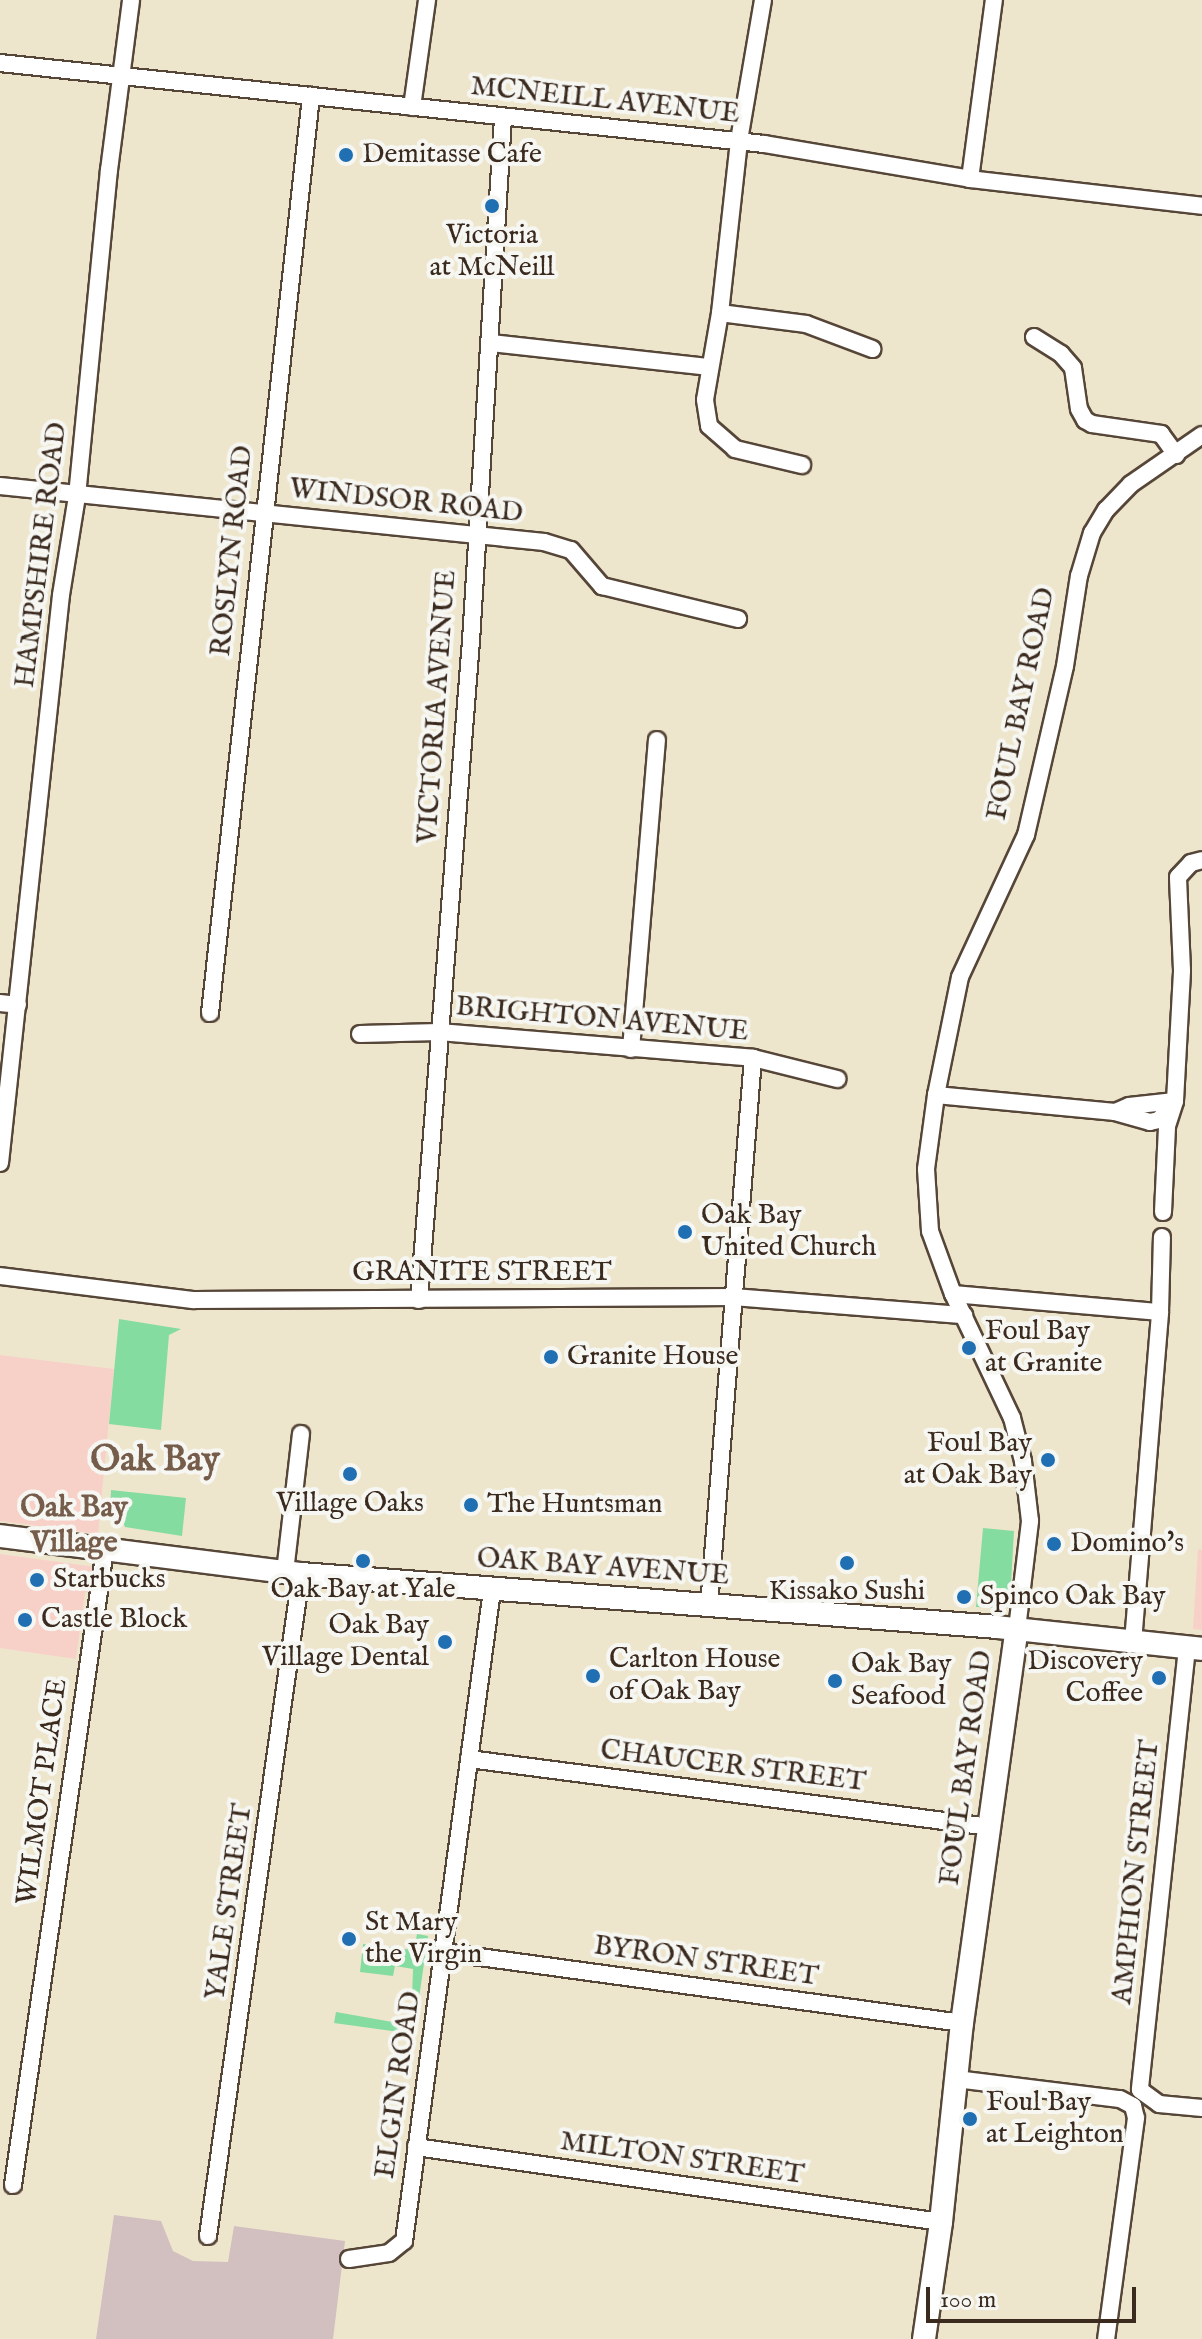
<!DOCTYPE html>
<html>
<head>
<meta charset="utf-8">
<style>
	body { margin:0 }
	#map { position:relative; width:1202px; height:2339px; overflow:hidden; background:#eee6cc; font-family:"IM FELL English",serif }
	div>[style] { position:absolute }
	.built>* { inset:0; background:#f7d1c8 }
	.industrial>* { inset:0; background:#d2bfc0 }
	.green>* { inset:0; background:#85dca0 }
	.roads { filter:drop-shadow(2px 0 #564638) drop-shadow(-2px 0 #564638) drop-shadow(0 2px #564638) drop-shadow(0 -2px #564638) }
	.minor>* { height:16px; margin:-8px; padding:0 8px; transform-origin:8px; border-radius:8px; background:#fff }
	.major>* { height:22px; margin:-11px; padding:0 11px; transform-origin:11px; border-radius:11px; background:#fff }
	.dots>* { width:22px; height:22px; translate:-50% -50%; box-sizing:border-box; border:4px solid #f6f6f2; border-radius:50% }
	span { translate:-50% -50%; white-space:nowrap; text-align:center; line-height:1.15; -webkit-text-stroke:8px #f6f6f2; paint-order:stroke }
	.street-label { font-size:28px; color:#3b2a1e }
	.poi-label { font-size:28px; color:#3b2a1e }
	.left { translate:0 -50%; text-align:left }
	.right { translate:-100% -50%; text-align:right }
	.neighbourhood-label { font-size:30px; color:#765c4a; font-weight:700 }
	.district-label { font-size:36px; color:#765c4a; font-weight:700 }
	.scale { position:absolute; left:926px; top:2287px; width:210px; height:36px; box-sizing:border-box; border:4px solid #3b2a1e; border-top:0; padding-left:10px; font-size:24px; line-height:28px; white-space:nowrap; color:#3b2a1e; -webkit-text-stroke:6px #f6f6f2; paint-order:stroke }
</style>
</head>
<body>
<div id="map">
	<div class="built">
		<div style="clip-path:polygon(0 1355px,114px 1369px,98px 1534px,0 1521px)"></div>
		<div style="clip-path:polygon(1198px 1549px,1202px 1550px,1202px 1630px,1193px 1629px)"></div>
		<div style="clip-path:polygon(0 1554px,96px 1567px,95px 1588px,85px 1593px,76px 1659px,0 1648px)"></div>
	</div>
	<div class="industrial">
		<div style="clip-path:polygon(114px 2215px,161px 2221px,173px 2251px,193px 2261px,228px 2262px,234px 2226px,345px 2241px,333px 2339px,96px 2339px)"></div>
	</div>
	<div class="green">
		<div style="clip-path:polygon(119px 1319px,181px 1329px,169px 1335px,161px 1430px,109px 1424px)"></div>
		<div style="clip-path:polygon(111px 1490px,186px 1498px,182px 1536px,125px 1527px,121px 1518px,110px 1514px)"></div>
		<div style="clip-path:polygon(983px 1528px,1014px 1531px,1011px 1584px,1008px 1602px,1002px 1608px,976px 1607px)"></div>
		<div style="clip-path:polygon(417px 1934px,428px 1936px,419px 1998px,412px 1997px,413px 1969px,395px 1966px,393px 1976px,360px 1972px,363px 1944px,414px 1950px)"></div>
		<div style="clip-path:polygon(336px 2012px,415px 2026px,414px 2034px,334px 2023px)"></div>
	</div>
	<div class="roads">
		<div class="minor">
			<div style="left:763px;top:0;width:143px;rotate:99.7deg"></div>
			<div style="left:739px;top:141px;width:173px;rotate:96.3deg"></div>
			<div style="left:720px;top:313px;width:88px;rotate:99.8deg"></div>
			<div style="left:705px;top:400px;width:26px;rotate:81deg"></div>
			<div style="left:709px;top:426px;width:35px;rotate:41deg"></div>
			<div style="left:735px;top:449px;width:69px;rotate:13.4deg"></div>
			<div style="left:0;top:63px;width:768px;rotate:6.05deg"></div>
			<div style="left:764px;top:144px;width:209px;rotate:9.6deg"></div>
			<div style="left:970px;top:179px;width:234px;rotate:6.6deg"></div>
			<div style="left:412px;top:107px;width:108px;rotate:-82deg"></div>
			<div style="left:970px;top:179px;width:181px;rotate:-82.4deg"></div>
			<div style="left:720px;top:313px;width:87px;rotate:7.3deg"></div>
			<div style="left:806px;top:324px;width:71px;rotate:20.7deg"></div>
			<div style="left:1034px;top:337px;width:32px;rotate:32deg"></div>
			<div style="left:1061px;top:354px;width:18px;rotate:49deg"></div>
			<div style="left:1073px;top:368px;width:41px;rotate:81.7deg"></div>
			<div style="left:1079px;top:409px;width:13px;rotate:61deg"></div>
			<div style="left:1085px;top:420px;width:8px;rotate:30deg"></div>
			<div style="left:1092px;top:424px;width:70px;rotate:8.2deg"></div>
			<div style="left:1161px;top:434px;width:26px;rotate:54deg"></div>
			<div style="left:491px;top:343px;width:218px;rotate:6.3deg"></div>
			<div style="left:0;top:486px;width:547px;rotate:5.88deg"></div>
			<div style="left:544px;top:542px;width:28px;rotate:17deg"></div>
			<div style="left:571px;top:550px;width:48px;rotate:49.3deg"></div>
			<div style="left:602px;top:586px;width:140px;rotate:13.6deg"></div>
			<div style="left:0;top:1003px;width:18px;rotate:6deg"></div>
			<div style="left:210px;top:1013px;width:923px;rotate:-83.71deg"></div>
			<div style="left:360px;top:1034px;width:79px;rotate:-1.5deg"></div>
			<div style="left:439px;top:1032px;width:315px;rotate:4.7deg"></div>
			<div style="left:753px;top:1058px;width:87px;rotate:14deg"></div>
			<div style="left:631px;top:1049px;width:310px;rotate:-85.2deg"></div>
			<div style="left:936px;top:1095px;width:180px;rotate:5.4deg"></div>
			<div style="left:1115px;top:1112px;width:36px;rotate:16deg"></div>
			<div style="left:1150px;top:1122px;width:9px;rotate:-13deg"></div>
			<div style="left:1159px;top:1120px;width:20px;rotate:-49deg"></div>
			<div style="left:1115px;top:1112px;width:15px;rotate:-23deg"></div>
			<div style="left:1129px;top:1106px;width:46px;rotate:-6.2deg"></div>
			<div style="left:0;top:1163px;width:571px;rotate:-83.87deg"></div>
			<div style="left:61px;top:595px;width:100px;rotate:-80.8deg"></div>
			<div style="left:77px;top:496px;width:328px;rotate:-84.4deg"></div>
			<div style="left:109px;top:170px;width:171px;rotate:-82.6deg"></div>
			<div style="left:1163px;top:1212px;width:86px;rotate:-87.3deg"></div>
			<div style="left:1167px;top:1126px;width:26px;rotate:-72deg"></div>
			<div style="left:1175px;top:1101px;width:131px;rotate:-86.9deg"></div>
			<div style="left:1182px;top:970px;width:93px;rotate:-92.5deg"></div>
			<div style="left:1178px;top:877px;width:19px;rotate:-47deg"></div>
			<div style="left:1191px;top:863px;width:11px;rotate:-15deg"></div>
			<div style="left:0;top:1276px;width:194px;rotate:7.1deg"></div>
			<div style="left:193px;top:1300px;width:540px;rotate:-0.32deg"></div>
			<div style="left:733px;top:1297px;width:232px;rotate:4.5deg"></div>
			<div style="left:953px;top:1294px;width:208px;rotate:5deg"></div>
			<div style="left:419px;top:1300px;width:661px;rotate:-85.49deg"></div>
			<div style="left:471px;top:641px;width:524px;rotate:-86.5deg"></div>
			<div style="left:285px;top:1572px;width:139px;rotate:-83.4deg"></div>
			<div style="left:709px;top:1606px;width:550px;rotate:-85.41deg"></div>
			<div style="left:1017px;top:1629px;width:109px;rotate:-83.1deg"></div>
			<div style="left:1030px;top:1521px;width:60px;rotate:-96.7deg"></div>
			<div style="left:1023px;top:1461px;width:44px;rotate:-104.3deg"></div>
			<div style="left:1012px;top:1418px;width:137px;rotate:-115.4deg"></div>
			<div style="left:953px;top:1294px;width:67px;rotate:-110.1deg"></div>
			<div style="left:930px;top:1231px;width:62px;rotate:-93.7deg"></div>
			<div style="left:926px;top:1169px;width:75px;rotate:-82.3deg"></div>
			<div style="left:936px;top:1095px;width:120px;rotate:-78.5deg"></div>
			<div style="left:960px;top:977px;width:157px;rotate:-65.1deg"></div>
			<div style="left:1026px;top:835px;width:173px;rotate:-77deg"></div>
			<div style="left:1065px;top:666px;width:91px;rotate:-81.2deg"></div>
			<div style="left:1079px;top:576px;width:45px;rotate:-73.2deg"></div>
			<div style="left:1092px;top:533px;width:27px;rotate:-59deg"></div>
			<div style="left:1106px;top:510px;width:36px;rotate:-46deg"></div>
			<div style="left:1131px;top:484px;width:86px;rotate:-34.6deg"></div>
			<div style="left:1133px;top:1642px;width:331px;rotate:-85.3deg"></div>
			<div style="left:1160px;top:1312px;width:75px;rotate:-88.5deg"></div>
			<div style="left:1187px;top:1648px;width:444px;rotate:96.1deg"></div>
			<div style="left:1140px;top:2090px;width:24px;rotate:36deg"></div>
			<div style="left:1159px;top:2104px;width:43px;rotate:5.3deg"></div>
			<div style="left:469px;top:1759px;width:525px;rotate:7.44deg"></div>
			<div style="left:443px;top:1952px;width:524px;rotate:7.79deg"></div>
			<div style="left:956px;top:2079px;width:165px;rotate:7deg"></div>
			<div style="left:1120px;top:2099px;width:15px;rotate:28deg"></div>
			<div style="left:1133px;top:2106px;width:12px;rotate:76deg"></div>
			<div style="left:1136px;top:2118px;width:223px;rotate:97.7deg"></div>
			<div style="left:416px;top:2147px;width:530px;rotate:8.13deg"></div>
			<div style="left:13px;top:2185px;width:642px;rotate:-81.76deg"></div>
			<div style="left:208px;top:2236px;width:669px;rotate:-82deg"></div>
			<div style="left:349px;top:2259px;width:40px;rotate:-8.5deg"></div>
			<div style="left:389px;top:2253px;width:19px;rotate:-39deg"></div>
			<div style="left:404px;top:2241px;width:657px;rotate:-82.3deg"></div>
		</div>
		<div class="major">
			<div style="left:0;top:1536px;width:303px;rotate:7.2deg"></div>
			<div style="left:301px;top:1574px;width:698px;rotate:4.35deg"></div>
			<div style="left:997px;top:1627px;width:206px;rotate:6.1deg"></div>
			<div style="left:924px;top:2339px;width:118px;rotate:-81.7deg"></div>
			<div style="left:941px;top:2222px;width:200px;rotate:-84deg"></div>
			<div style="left:962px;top:2023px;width:398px;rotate:-82.1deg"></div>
		</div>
	</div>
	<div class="dots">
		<div style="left:346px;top:155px;background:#1f6fb2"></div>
		<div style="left:492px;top:206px;background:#1f6fb2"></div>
		<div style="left:685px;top:1232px;background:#1f6fb2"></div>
		<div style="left:969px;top:1348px;background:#1f6fb2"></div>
		<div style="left:551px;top:1357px;background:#1f6fb2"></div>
		<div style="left:1048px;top:1460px;background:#1f6fb2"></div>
		<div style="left:350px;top:1474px;background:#1f6fb2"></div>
		<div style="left:471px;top:1505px;background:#1f6fb2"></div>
		<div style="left:1054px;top:1544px;background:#1f6fb2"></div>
		<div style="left:363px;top:1561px;background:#1f6fb2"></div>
		<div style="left:847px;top:1563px;background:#1f6fb2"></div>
		<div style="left:37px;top:1580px;background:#1f6fb2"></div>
		<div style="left:964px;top:1597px;background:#1f6fb2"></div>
		<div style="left:25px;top:1620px;background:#1f6fb2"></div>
		<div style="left:445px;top:1642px;background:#1f6fb2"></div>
		<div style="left:593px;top:1676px;background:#1f6fb2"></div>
		<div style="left:1159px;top:1678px;background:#1f6fb2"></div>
		<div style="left:835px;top:1681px;background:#1f6fb2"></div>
		<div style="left:349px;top:1939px;background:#1f6fb2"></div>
		<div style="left:970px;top:2119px;background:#1f6fb2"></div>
	</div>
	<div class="street-label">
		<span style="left:605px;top:101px;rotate:6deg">MCNEILL AVENUE</span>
		<span style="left:406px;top:502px;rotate:6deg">WINDSOR ROAD</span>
		<span style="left:233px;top:551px;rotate:-84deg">ROSLYN ROAD</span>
		<span style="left:42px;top:555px;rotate:-83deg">HAMPSHIRE ROAD</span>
		<span style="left:1022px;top:704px;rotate:-78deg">FOUL BAY ROAD</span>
		<span style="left:438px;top:707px;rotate:-86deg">VICTORIA AVENUE</span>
		<span style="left:602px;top:1020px;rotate:5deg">BRIGHTON AVENUE</span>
		<span style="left:482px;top:1273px">GRANITE STREET</span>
		<span style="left:603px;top:1568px;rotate:4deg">OAK BAY AVENUE</span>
		<span style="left:733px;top:1767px;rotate:7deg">CHAUCER STREET</span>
		<span style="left:967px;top:1768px;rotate:-82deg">FOUL BAY ROAD</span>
		<span style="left:43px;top:1792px;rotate:-82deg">WILMOT PLACE</span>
		<span style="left:1137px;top:1872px;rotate:-84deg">AMPHION STREET</span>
		<span style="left:230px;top:1902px;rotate:-82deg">YALE STREET</span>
		<span style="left:706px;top:1962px;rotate:8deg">BYRON STREET</span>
		<span style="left:399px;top:2085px;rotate:-82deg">ELGIN ROAD</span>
		<span style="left:682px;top:2159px;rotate:8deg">MILTON STREET</span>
	</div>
	<div class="poi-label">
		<span class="left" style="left:362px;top:155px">Demitasse Cafe</span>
		<span style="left:492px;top:252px">Victoria<br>at McNeill</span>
		<span class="left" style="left:701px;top:1232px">Oak Bay<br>United Church</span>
		<span class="left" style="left:985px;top:1348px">Foul Bay<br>at Granite</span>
		<span class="left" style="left:567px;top:1357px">Granite House</span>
		<span class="right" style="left:1032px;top:1460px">Foul Bay<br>at Oak Bay</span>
		<span style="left:350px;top:1504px">Village Oaks</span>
		<span class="left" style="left:487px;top:1505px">The Huntsman</span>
		<span class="left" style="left:1070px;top:1544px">Domino's</span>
		<span class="left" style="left:53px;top:1580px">Starbucks</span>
		<span style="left:363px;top:1590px">Oak Bay at Yale</span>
		<span style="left:847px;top:1592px">Kissako Sushi</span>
		<span class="left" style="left:980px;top:1597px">Spinco Oak Bay</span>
		<span class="left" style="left:41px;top:1620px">Castle Block</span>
		<span class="right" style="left:429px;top:1642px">Oak Bay<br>Village Dental</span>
		<span class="left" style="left:609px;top:1676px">Carlton House<br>of Oak Bay</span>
		<span class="right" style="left:1143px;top:1678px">Discovery<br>Coffee</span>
		<span class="left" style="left:851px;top:1681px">Oak Bay<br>Seafood</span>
		<span class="left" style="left:365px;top:1939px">St Mary<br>the Virgin</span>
		<span class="left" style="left:986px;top:2119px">Foul Bay<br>at Leighton</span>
	</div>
	<div class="neighbourhood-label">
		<span style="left:74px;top:1525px">Oak Bay<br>Village</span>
	</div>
	<div class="district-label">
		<span style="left:155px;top:1461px">Oak Bay</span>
	</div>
	<div class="scale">100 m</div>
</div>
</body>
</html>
